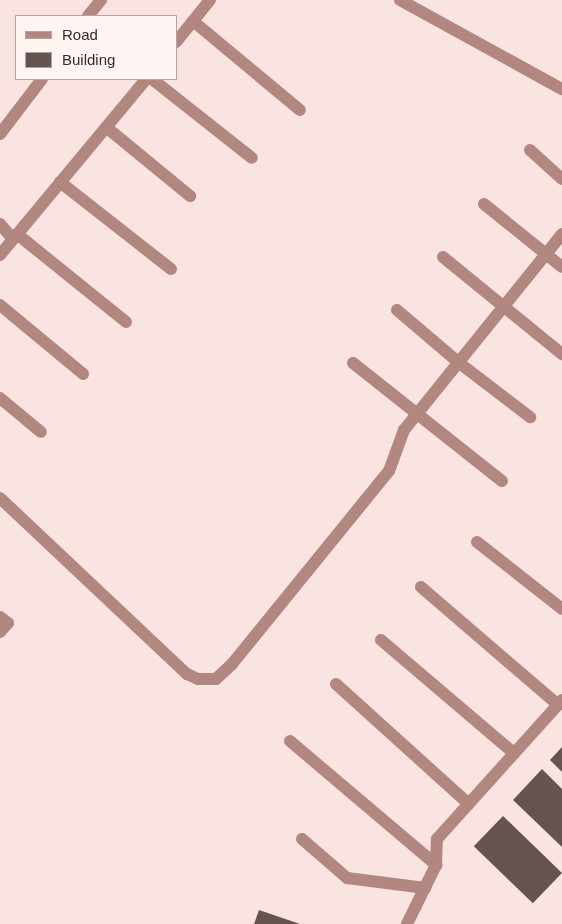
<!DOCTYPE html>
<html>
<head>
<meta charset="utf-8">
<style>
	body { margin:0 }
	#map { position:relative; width:562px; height:924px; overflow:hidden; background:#fae4e1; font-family:Helvetica,sans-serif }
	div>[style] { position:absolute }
	.building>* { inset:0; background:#655350; transform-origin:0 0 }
	.minor>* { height:12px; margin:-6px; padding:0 6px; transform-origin:6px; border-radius:6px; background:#b28780 }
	span { translate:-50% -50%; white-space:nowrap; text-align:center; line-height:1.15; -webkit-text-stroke:5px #fef5f3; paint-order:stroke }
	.legend { position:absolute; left:15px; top:15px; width:162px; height:65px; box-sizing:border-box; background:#fef5f3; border:1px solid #aea5a3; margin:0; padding:6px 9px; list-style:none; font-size:15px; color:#352d2b }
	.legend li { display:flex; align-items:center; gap:10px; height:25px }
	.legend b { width:25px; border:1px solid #aea5a3 }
</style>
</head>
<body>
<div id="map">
	<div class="building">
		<div style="clip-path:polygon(562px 747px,562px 772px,550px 760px)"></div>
		<div style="clip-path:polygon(542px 769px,562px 789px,562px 847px,513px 800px)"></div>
		<div style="left:503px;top:816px;width:82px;height:42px;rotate:44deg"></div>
		<div style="clip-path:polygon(259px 910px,300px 924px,254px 924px)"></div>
	</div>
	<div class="minor">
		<div style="left:400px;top:0;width:185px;rotate:28.8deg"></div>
		<div style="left:88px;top:16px;width:21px;rotate:-51deg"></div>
		<div style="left:193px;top:21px;width:139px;rotate:39.8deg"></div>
		<div style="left:176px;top:42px;width:54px;rotate:-51deg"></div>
		<div style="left:152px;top:79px;width:127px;rotate:38.3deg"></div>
		<div style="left:106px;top:127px;width:109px;rotate:39.4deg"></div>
		<div style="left:0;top:134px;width:69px;rotate:-52.6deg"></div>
		<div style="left:530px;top:150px;width:43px;rotate:42.2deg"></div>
		<div style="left:60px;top:182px;width:141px;rotate:38.1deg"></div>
		<div style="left:484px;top:204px;width:100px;rotate:38.9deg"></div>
		<div style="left:0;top:224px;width:20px;rotate:49deg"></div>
		<div style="left:17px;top:234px;width:140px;rotate:38.9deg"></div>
		<div style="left:0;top:255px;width:229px;rotate:-50.3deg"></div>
		<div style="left:443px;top:257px;width:154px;rotate:39.2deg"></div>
		<div style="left:0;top:305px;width:108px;rotate:39.7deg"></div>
		<div style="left:397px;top:310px;width:80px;rotate:40.4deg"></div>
		<div style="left:458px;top:362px;width:91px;rotate:37.4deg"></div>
		<div style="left:353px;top:363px;width:190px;rotate:38.4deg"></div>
		<div style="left:0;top:398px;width:53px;rotate:39.7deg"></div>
		<div style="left:0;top:498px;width:257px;rotate:43.3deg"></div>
		<div style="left:187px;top:674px;width:12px;rotate:24deg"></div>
		<div style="left:198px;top:679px;width:18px"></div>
		<div style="left:216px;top:679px;width:22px;rotate:-43deg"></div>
		<div style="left:232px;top:664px;width:249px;rotate:-50.9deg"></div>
		<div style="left:389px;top:471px;width:44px;rotate:-69.9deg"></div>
		<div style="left:404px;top:430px;width:252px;rotate:-51.1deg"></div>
		<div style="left:477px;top:542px;width:108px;rotate:38.2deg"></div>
		<div style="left:421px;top:587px;width:181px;rotate:40.7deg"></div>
		<div style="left:0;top:617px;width:10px;rotate:37deg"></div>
		<div style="left:8px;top:623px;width:12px;rotate:132deg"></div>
		<div style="left:381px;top:640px;width:175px;rotate:40.4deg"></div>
		<div style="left:336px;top:684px;width:179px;rotate:42.1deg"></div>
		<div style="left:290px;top:741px;width:192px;rotate:40.3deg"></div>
		<div style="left:436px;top:865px;width:66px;rotate:116.2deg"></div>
		<div style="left:302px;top:839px;width:60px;rotate:40.9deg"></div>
		<div style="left:347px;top:878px;width:79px;rotate:7.3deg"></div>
		<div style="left:436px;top:865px;width:26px;rotate:-88deg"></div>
		<div style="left:437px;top:839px;width:187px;rotate:-48deg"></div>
	</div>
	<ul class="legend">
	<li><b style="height:6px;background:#b28780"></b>Road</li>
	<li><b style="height:14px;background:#655350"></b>Building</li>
	</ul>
</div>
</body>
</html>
